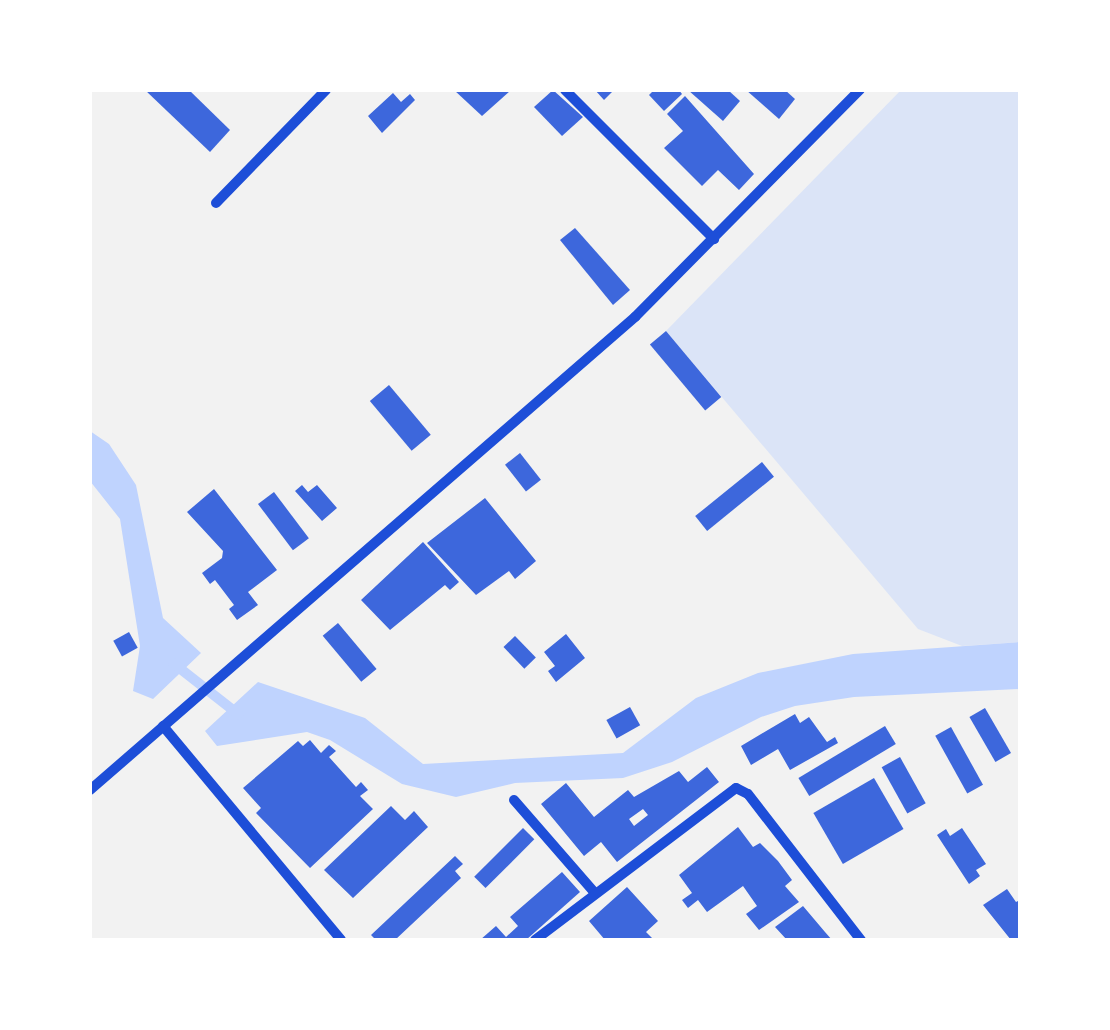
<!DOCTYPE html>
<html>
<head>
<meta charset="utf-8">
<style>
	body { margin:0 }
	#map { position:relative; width:1110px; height:1030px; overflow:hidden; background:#f2f2f2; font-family:Raleway,sans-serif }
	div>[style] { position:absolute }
	.green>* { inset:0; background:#dbe4f7 }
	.water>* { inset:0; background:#bfd3fe }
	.stream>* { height:10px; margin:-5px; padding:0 5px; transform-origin:5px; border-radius:5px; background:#bfd3fe }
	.building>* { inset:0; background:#3d67dc; transform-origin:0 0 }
	.minor>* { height:10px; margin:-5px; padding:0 5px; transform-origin:5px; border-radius:5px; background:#1d4ed8 }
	span { translate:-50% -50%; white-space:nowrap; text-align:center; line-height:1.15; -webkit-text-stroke:10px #fff; paint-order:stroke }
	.frame { position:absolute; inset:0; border:92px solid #fff; pointer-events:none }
</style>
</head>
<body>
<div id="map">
	<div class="green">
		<div style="clip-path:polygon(901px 90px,1020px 90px,1020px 642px,962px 646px,918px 629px,666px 331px)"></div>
	</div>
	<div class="water">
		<div style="clip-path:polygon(90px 431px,109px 444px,136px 485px,163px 618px,201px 653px,153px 699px,133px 691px,140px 646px,120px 519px,90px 481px)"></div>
		<div style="clip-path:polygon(1020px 642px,1020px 689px,854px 697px,795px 706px,761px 717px,672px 762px,623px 778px,515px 783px,456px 797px,402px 784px,330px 740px,307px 732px,217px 746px,205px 731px,258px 682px,365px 718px,423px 764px,623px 753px,696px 698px,758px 673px,853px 654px)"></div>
	</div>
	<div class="stream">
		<div style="left:173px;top:663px;width:83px;rotate:38.1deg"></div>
	</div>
	<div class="building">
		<div style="clip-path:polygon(145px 90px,189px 90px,230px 130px,210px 152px)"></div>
		<div style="clip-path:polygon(454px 90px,511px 90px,482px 116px)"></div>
		<div style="clip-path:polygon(553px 90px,583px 117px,562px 136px,534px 107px)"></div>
		<div style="clip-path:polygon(595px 90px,614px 90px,604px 100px)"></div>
		<div style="clip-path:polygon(654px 90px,679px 90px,682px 94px,664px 111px,649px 95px)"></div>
		<div style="clip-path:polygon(688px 90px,728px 90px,740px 101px,723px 121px)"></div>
		<div style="clip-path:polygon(746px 90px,785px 90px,795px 99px,779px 119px)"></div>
		<div style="clip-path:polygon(393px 93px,401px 102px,410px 94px,415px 100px,382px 133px,368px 116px)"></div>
		<div style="clip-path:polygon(685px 96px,754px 174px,739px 190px,718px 170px,702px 186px,664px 148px,683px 131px,667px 114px)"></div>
		<div style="clip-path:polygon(575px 228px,630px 290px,613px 305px,560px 240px)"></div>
		<div style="left:666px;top:331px;width:86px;height:21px;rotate:50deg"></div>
		<div style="left:389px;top:385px;width:65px;height:25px;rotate:50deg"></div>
		<div style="left:520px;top:453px;width:34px;height:19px;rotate:52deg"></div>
		<div style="left:762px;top:462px;width:19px;height:86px;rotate:51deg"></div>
		<div style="clip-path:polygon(302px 485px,308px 492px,317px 485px,337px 508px,322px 521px,295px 491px)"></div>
		<div style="clip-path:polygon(214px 489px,277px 570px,248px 592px,258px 605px,237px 620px,229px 609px,234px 605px,215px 580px,210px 584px,202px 573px,222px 558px,223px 551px,187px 512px)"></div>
		<div style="left:274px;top:492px;width:58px;height:20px;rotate:53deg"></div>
		<div style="clip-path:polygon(485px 498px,536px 561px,515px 579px,509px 571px,476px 595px,427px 543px)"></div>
		<div style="clip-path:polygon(423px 542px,459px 582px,450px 590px,445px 585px,390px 630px,361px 600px)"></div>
		<div style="left:338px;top:623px;width:60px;height:20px;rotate:50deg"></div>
		<div style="left:129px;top:632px;width:18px;height:18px;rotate:61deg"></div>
		<div style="clip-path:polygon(566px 634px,585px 658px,556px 682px,548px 671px,555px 666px,544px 652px)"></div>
		<div style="left:515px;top:636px;width:30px;height:16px;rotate:46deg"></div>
		<div style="left:630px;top:707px;width:21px;height:27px;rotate:61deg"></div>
		<div style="left:985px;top:708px;width:52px;height:18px;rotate:60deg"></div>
		<div style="clip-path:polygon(795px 714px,800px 723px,809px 717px,827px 742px,835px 737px,838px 743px,790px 770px,778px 749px,751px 765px,741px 746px)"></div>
		<div style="left:885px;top:726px;width:21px;height:101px;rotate:59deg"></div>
		<div style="left:951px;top:727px;width:66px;height:18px;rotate:61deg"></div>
		<div style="clip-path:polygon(310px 740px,321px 753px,329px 745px,336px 751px,329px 757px,356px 787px,361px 782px,368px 790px,360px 796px,373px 809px,310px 868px,256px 813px,261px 808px,243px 788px,298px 741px,303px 746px)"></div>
		<div style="left:900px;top:757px;width:53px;height:21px;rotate:61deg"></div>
		<div style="clip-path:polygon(evenodd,707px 767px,719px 782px,617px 862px,601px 842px,584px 856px,541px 804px,566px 783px,594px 817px,628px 790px,634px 797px,679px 771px,688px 782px,707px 767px,643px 809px,648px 815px,634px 826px,629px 819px,643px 809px)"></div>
		<div style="left:874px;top:778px;width:59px;height:70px;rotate:60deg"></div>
		<div style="clip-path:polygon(391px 806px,405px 820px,414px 811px,428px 827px,353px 898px,324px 870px)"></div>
		<div style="clip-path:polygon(738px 827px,753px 847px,760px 843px,778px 861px,792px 880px,785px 886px,799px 902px,759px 930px,746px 914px,757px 906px,743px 886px,707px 912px,698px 900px,688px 908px,682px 900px,692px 893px,679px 875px)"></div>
		<div style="left:523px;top:828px;width:16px;height:69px;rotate:45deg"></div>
		<div style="clip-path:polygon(962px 828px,986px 864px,976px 870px,980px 876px,969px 884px,937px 835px,946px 829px,950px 836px)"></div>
		<div style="clip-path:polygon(455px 856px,463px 864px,455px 871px,461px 878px,395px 940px,376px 940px,371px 935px)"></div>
		<div style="clip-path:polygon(562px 872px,580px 892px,526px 940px,480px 940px,496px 926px,506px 937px,518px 926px,510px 917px)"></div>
		<div style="clip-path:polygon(627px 887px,658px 921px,646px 932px,654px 940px,605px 940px,589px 921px)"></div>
		<div style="clip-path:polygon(1007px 889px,1016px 902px,1020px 900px,1020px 940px,1011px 940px,983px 905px)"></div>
		<div style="clip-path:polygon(803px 906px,825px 932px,832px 940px,787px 940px,775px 927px)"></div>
	</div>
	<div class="minor">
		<div style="left:565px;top:90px;width:211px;rotate:45deg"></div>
		<div style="left:216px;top:203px;width:158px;rotate:-45.8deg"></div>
		<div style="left:163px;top:726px;width:278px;rotate:50.2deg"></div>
		<div style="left:90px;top:790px;width:722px;rotate:-40.95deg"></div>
		<div style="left:635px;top:317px;width:320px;rotate:-45.3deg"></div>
		<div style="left:514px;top:800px;width:122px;rotate:49deg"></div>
		<div style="left:535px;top:940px;width:252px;rotate:-37.1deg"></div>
		<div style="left:736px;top:788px;width:13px;rotate:27deg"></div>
		<div style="left:748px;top:794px;width:185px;rotate:52.3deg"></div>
	</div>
	<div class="frame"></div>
</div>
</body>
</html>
